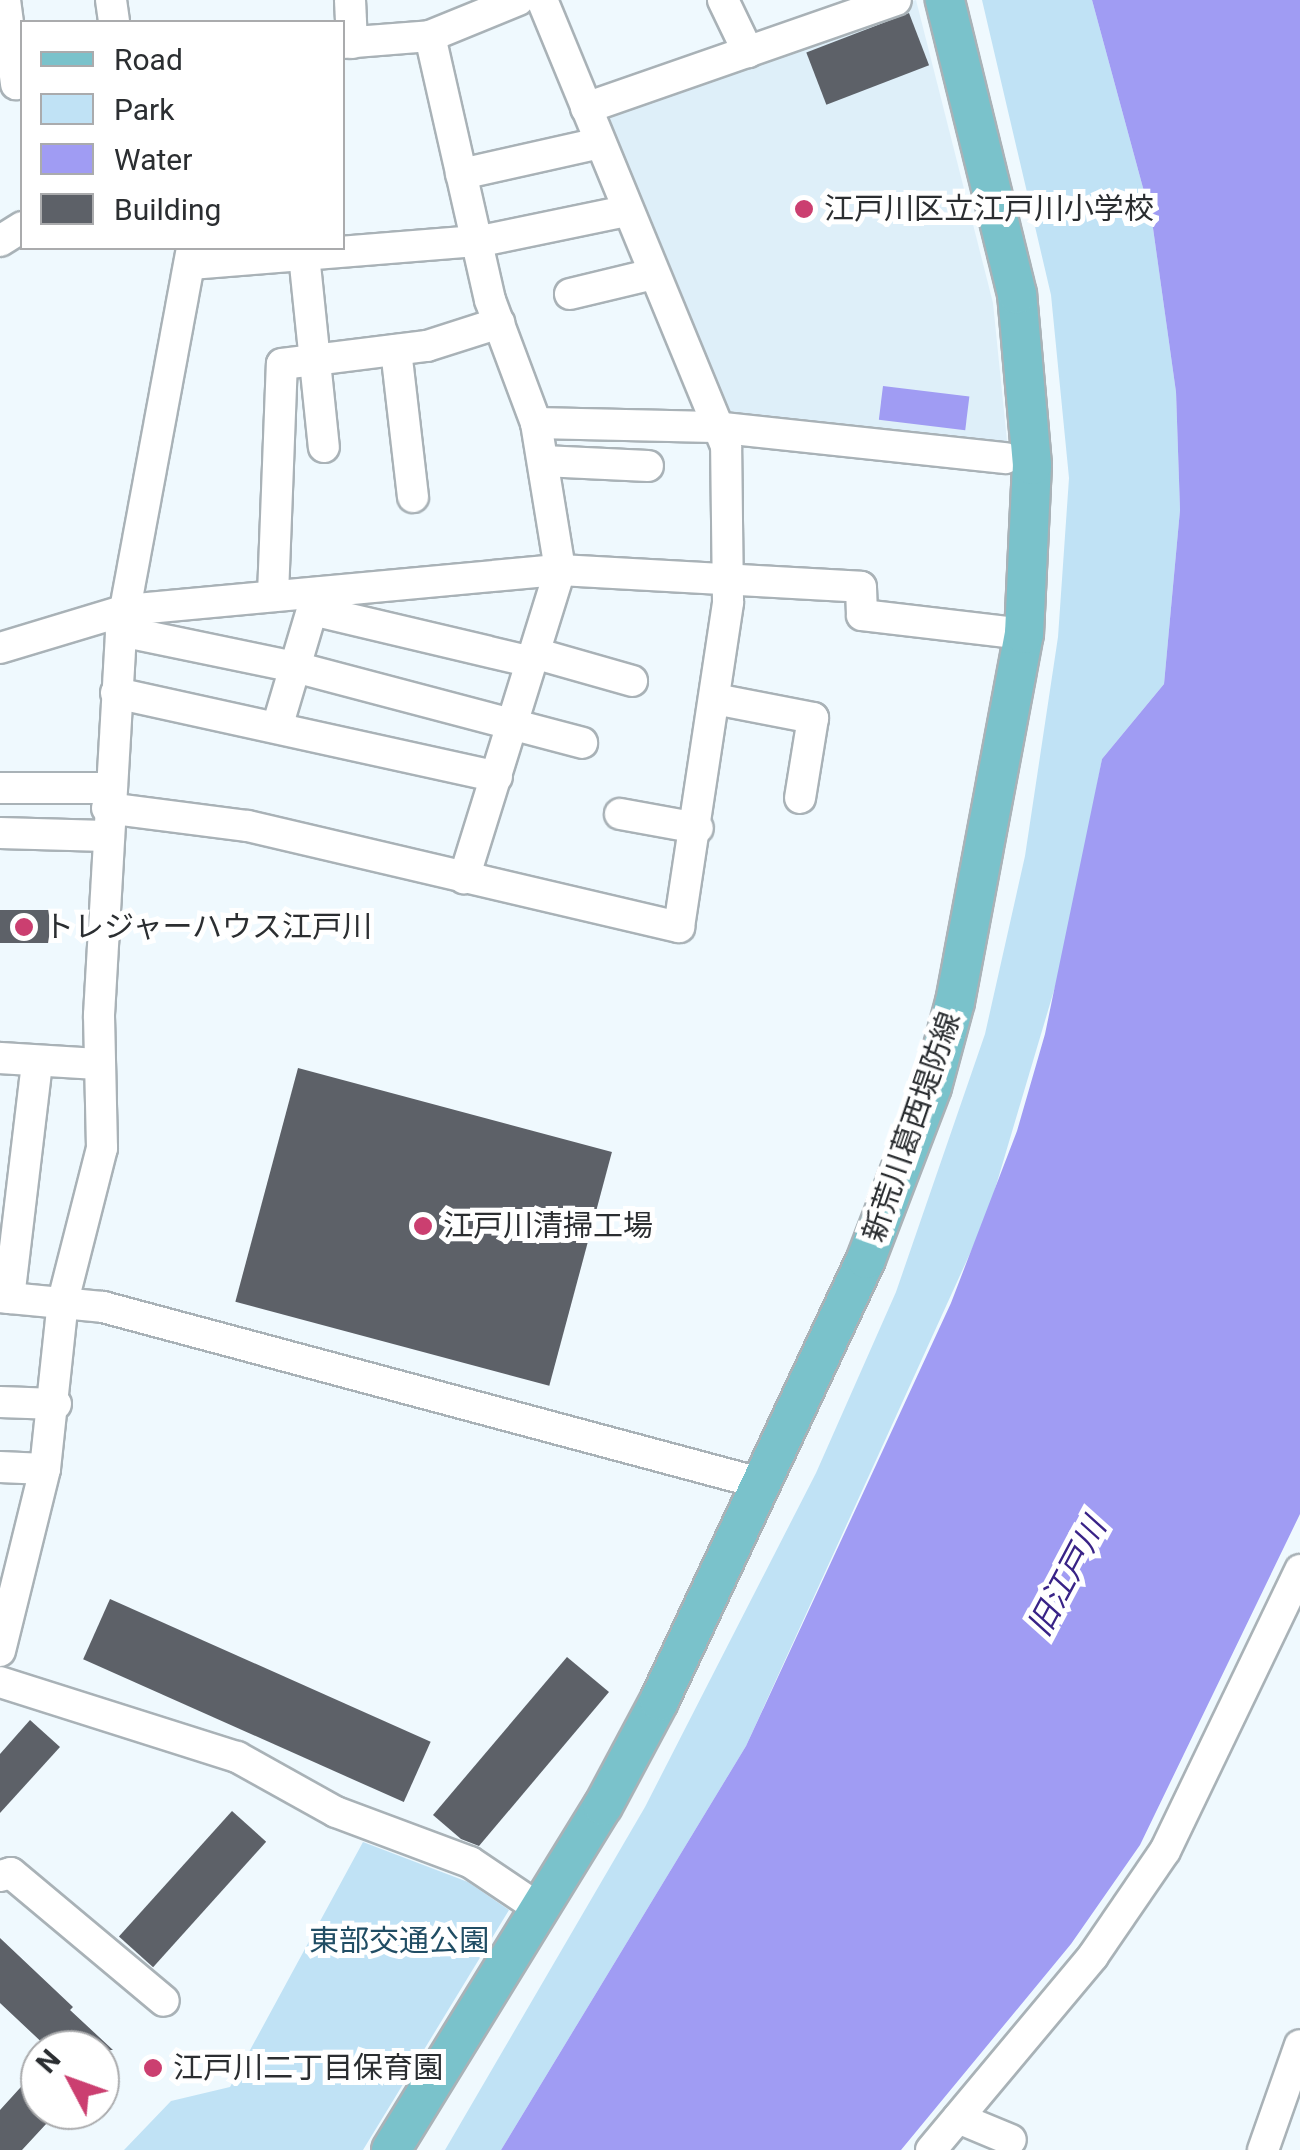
<!DOCTYPE html>
<html>
<head>
<meta charset="utf-8">
<style>
	body { margin:0 }
	#map { position:relative; width:1300px; height:2150px; overflow:hidden; background:#eff9fe; font-family:Roboto,"Noto Sans JP",sans-serif }
	div>[style] { position:absolute }
	.built>* { inset:0; background:#deeff9 }
	.green>* { inset:0; background:#c0e2f5 }
	.water>* { inset:0; background:#a09cf3; transform-origin:0 0 }
	.building>* { inset:0; background:#5d6168; transform-origin:0 0 }
	.roads { filter:drop-shadow(2px 0 #a9b2b7) drop-shadow(-2px 0 #a9b2b7) drop-shadow(0 2px #a9b2b7) drop-shadow(0 -2px #a9b2b7) }
	.minor>* { height:30px; margin:-15px; padding:0 15px; transform-origin:15px; border-radius:15px; background:#fff }
	.major>* { height:38px; margin:-19px; padding:0 19px; transform-origin:19px; border-radius:19px; background:#7ac2cb }
	.dots>* { width:28px; height:28px; translate:-50% -50%; box-sizing:border-box; border:5px solid #fff; border-radius:50% }
	span { translate:-50% -50%; white-space:nowrap; text-align:center; line-height:1.15; -webkit-text-stroke:10px #fff; paint-order:stroke }
	.poi-label { font-size:30px; color:#2b2e31 }
	.left { translate:0 -50%; text-align:left }
	.street-label { font-size:30px; color:#2b2e31 }
	.park-label { font-size:30px; color:#204d64 }
	.water-label { font-size:32px; color:#392387; font-style:italic }
	.legend { position:absolute; left:20px; top:20px; width:325px; height:230px; box-sizing:border-box; background:#fff; border:2px solid #aaabad; margin:0; padding:12px 18px; list-style:none; font-size:30px; color:#2b2e31 }
	.legend li { display:flex; align-items:center; gap:20px; height:50px }
	.legend b { width:50px; border:2px solid #aaabad }
	.north { position:absolute; left:20px; top:2030px; width:100px; height:100px; box-sizing:border-box; background:#fff; border:2px solid #aaabad; border-radius:50%; rotate:311deg; font-size:28px; font-weight:700; line-height:40px; text-align:center; color:#2b2e31 }
	.north::after { content:''; display:block; margin:auto; width:35px; height:45px; background:#cb3f70; clip-path:polygon(50% 0,100% 100%,50% 72%,0 100%) }
</style>
</head>
<body>
<div id="map">
	<div class="built">
		<div style="clip-path:polygon(916px 0,993px 303px,1008px 451px,737px 418px,719px 411px,598px 115px,808px 33px)"></div>
	</div>
	<div class="green">
		<div style="clip-path:polygon(982px 0,1092px 0,1152px 221px,1176px 392px,1180px 510px,1164px 684px,1102px 759px,1066px 950px,987px 1216px,746px 1746px,501px 2150px,445px 2150px,645px 1807px,816px 1473px,896px 1292px,985px 1034px,1025px 856px,1058px 637px,1069px 478px,1051px 295px)"></div>
		<div style="clip-path:polygon(363px 1842px,468px 1882px,509px 1910px,363px 2150px,124px 2150px,171px 2101px,230px 2087px)"></div>
	</div>
	<div class="water">
		<div style="clip-path:polygon(1092px 0,1300px 0,1300px 1514px,1140px 1845px,1071px 1944px,901px 2150px,501px 2150px,746px 1746px,951px 1303px,1017px 1131px,1045px 1034px,1102px 759px,1164px 684px,1180px 510px,1176px 392px,1152px 221px)"></div>
		<div style="left:883px;top:386px;width:87px;height:34px;rotate:7deg"></div>
	</div>
	<div class="building">
		<div style="left:909px;top:13px;width:56px;height:110px;rotate:69deg"></div>
		<div style="left:0;top:910px;width:51px;height:33px"></div>
		<div style="left:298px;top:1068px;width:325px;height:242px;rotate:15deg"></div>
		<div style="left:110px;top:1599px;width:351px;height:66px;rotate:24deg"></div>
		<div style="clip-path:polygon(567px 1657px,609px 1692px,479px 1846px,461px 1839px,433px 1815px)"></div>
		<div style="clip-path:polygon(30px 1720px,60px 1747px,0 1813px,0 1754px)"></div>
		<div style="left:232px;top:1811px;width:46px;height:169px;rotate:42deg"></div>
		<div style="clip-path:polygon(0 1938px,73px 2007px,70px 2010px,113px 2050px,50px 2050px,0 2003px)"></div>
		<div style="clip-path:polygon(40px 2066px,40px 2110px,59px 2110px,22px 2150px,0 2150px,0 2110px)"></div>
	</div>
	<div class="roads">
		<div class="minor">
			<div style="left:5px;top:0;width:85px;rotate:82.5deg"></div>
			<div style="left:111px;top:0;width:22px;rotate:82deg"></div>
			<div style="left:350px;top:0;width:43px;rotate:87.3deg"></div>
			<div style="left:723px;top:0;width:58px;rotate:64.3deg"></div>
			<div style="left:430px;top:36px;width:271px;rotate:77.2deg"></div>
			<div style="left:490px;top:300px;width:131px;rotate:69.5deg"></div>
			<div style="left:536px;top:423px;width:149px;rotate:80.7deg"></div>
			<div style="left:560px;top:570px;width:323px;rotate:107.3deg"></div>
			<div style="left:342px;top:43px;width:88px;rotate:-4.5deg"></div>
			<div style="left:430px;top:36px;width:95px;rotate:-22.2deg"></div>
			<div style="left:586px;top:108px;width:328px;rotate:-19.2deg"></div>
			<div style="left:461px;top:174px;width:142px;rotate:-12.6deg"></div>
			<div style="left:0;top:241px;width:26px;rotate:-32deg"></div>
			<div style="left:304px;top:255px;width:193px;rotate:84.1deg"></div>
			<div style="left:190px;top:264px;width:297px;rotate:-4.6deg"></div>
			<div style="left:486px;top:240px;width:143px;rotate:-11.7deg"></div>
			<div style="left:570px;top:294px;width:85px;rotate:-13.5deg"></div>
			<div style="left:396px;top:350px;width:148px;rotate:83.4deg"></div>
			<div style="left:536px;top:423px;width:178px;rotate:1.3deg"></div>
			<div style="left:714px;top:427px;width:293px;rotate:6.1deg"></div>
			<div style="left:543px;top:461px;width:105px;rotate:2.7deg"></div>
			<div style="left:273px;top:595px;width:231px;rotate:-87.8deg"></div>
			<div style="left:282px;top:364px;width:146px;rotate:-7.1deg"></div>
			<div style="left:427px;top:346px;width:76px;rotate:-17.7deg"></div>
			<div style="left:312px;top:610px;width:226px;rotate:13.3deg"></div>
			<div style="left:121px;top:631px;width:178px;rotate:11.7deg"></div>
			<div style="left:295px;top:667px;width:297px;rotate:14.8deg"></div>
			<div style="left:0;top:648px;width:132px;rotate:-16.8deg"></div>
			<div style="left:126px;top:610px;width:436px;rotate:-5.3deg"></div>
			<div style="left:560px;top:570px;width:301px;rotate:3.2deg"></div>
			<div style="left:861px;top:587px;width:28px;rotate:88deg"></div>
			<div style="left:862px;top:615px;width:163px;rotate:6.7deg"></div>
			<div style="left:534px;top:653px;width:102px;rotate:15.9deg"></div>
			<div style="left:116px;top:693px;width:390px;rotate:12.4deg"></div>
			<div style="left:715px;top:699px;width:100px;rotate:11deg"></div>
			<div style="left:813px;top:718px;width:81px;rotate:99.2deg"></div>
			<div style="left:278px;top:724px;width:137px;rotate:-73.4deg"></div>
			<div style="left:0;top:788px;width:109px"></div>
			<div style="left:107px;top:808px;width:142px;rotate:7.3deg"></div>
			<div style="left:248px;top:826px;width:443px;rotate:13.2deg"></div>
			<div style="left:679px;top:927px;width:329px;rotate:-81.4deg"></div>
			<div style="left:728px;top:602px;width:156px;rotate:-90.7deg"></div>
			<div style="left:726px;top:446px;width:482px;rotate:-112.4deg"></div>
			<div style="left:620px;top:814px;width:79px;rotate:10.2deg"></div>
			<div style="left:0;top:833px;width:106px;rotate:1.6deg"></div>
			<div style="left:0;top:1058px;width:99px;rotate:3.5deg"></div>
			<div style="left:0;top:1297px;width:103px;rotate:5.5deg"></div>
			<div style="left:103px;top:1307px;width:680px;rotate:15deg"></div>
			<div style="left:9px;top:1298px;width:238px;rotate:-83.2deg"></div>
			<div style="left:0;top:1402px;width:56px;rotate:2deg"></div>
			<div style="left:0;top:1467px;width:45px;rotate:2.5deg"></div>
			<div style="left:0;top:1651px;width:187px;rotate:-76.1deg"></div>
			<div style="left:45px;top:1469px;width:169px;rotate:-83.9deg"></div>
			<div style="left:63px;top:1301px;width:158px;rotate:-75.7deg"></div>
			<div style="left:102px;top:1148px;width:133px;rotate:-91.3deg"></div>
			<div style="left:99px;top:1015px;width:385px;rotate:-86.7deg"></div>
			<div style="left:121px;top:631px;width:390px;rotate:-79.5deg"></div>
			<div style="left:0;top:1682px;width:249px;rotate:17.6deg"></div>
			<div style="left:237px;top:1757px;width:113px;rotate:29.1deg"></div>
			<div style="left:336px;top:1812px;width:143px;rotate:20.5deg"></div>
			<div style="left:470px;top:1862px;width:84px;rotate:33.9deg"></div>
			<div style="left:0;top:1876px;width:11px;rotate:-15deg"></div>
			<div style="left:11px;top:1873px;width:199px;rotate:39.9deg"></div>
			<div style="left:958px;top:2118px;width:57px;rotate:22.5deg"></div>
			<div style="left:931px;top:2150px;width:253px;rotate:-50.1deg"></div>
			<div style="left:1093px;top:1956px;width:127px;rotate:-55.6deg"></div>
			<div style="left:1165px;top:1851px;width:312px;rotate:-64.3deg"></div>
			<div style="left:1263px;top:2150px;width:111px;rotate:-70.6deg"></div>
		</div>
		<div class="major">
			<div style="left:391px;top:2150px;width:404px;rotate:-58.4deg"></div>
			<div style="left:603px;top:1806px;width:119px;rotate:-61.9deg"></div>
			<div style="left:659px;top:1701px;width:488px;rotate:-64.9deg"></div>
			<div style="left:866px;top:1259px;width:184px;rotate:-69deg"></div>
			<div style="left:932px;top:1087px;width:88px;rotate:-74.9deg"></div>
			<div style="left:955px;top:1002px;width:374px;rotate:-79.4deg"></div>
			<div style="left:1024px;top:634px;width:169px;rotate:-87.3deg"></div>
			<div style="left:1032px;top:465px;width:172px;rotate:-95deg"></div>
			<div style="left:1017px;top:294px;width:303px;rotate:-103.8deg"></div>
		</div>
	</div>
	<div class="dots">
		<div style="left:804px;top:209px;background:#cb3f70"></div>
		<div style="left:24px;top:927px;background:#cb3f70"></div>
		<div style="left:423px;top:1226px;background:#cb3f70"></div>
		<div style="left:153px;top:2068px;background:#cb3f70"></div>
	</div>
	<div class="poi-label">
		<span class="left" style="left:824px;top:209px">江戸川区立江戸川小学校</span>
		<span class="left" style="left:44px;top:927px">トレジャーハウス江戸川</span>
		<span class="left" style="left:443px;top:1226px">江戸川清掃工場</span>
		<span class="left" style="left:173px;top:2068px">江戸川二丁目保育園</span>
	</div>
	<div class="street-label">
		<span style="left:912px;top:1127px;rotate:-71deg">新荒川葛西堤防線</span>
	</div>
	<div class="park-label">
		<span style="left:399px;top:1941px">東部交通公園</span>
	</div>
	<div class="water-label">
		<span style="left:1067px;top:1577px;rotate:-62deg">旧江戸川</span>
	</div>
	<ul class="legend">
	<li><b style="height:12px;background:#7ac2cb"></b>Road</li>
	<li><b style="height:28px;background:#c0e2f5"></b>Park</li>
	<li><b style="height:28px;background:#a09cf3"></b>Water</li>
	<li><b style="height:28px;background:#5d6168"></b>Building</li>
	</ul>
	<div class="north">N</div>
</div>
</body>
</html>
